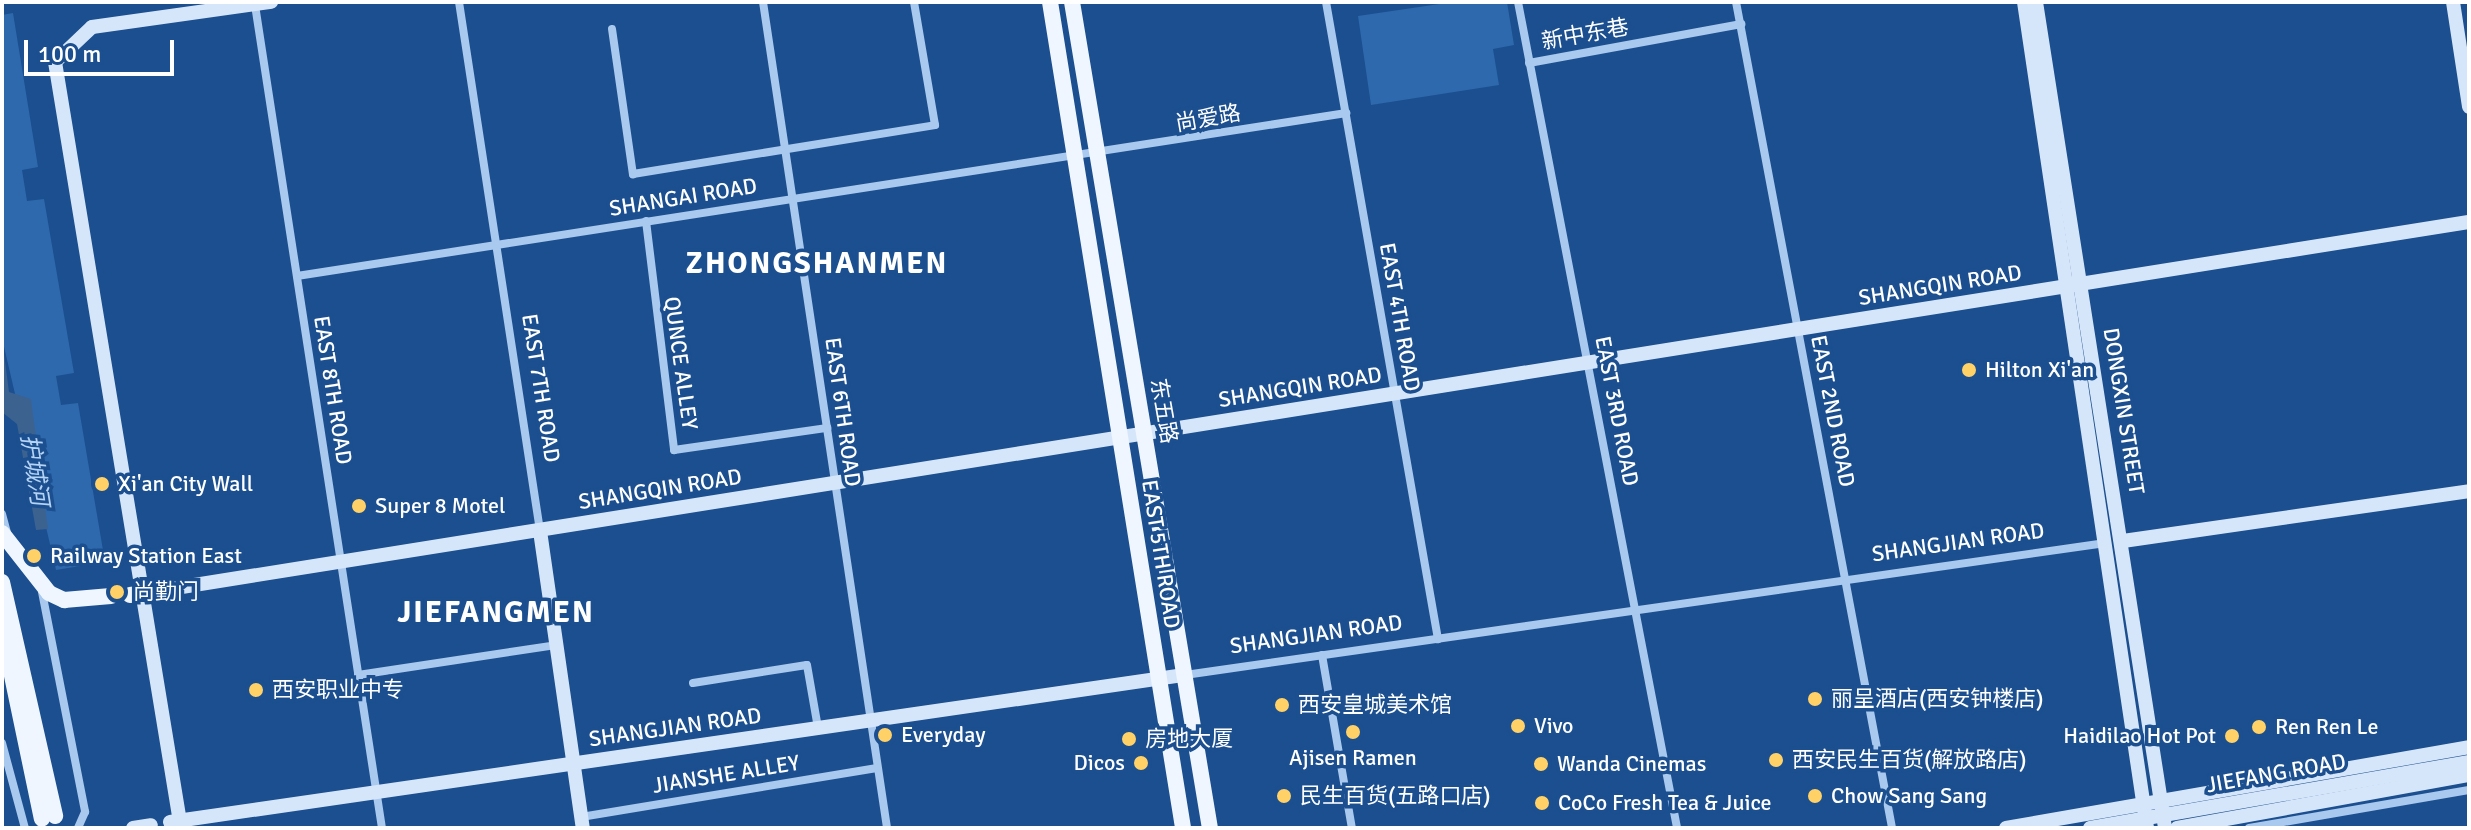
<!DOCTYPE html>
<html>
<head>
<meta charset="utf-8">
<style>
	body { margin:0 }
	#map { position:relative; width:2471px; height:830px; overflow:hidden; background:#1b4f8f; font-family:Signika,"Noto Sans SC",sans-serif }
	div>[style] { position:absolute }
	.green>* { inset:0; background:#2e69ad }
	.water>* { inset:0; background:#3c6290 }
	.street>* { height:8px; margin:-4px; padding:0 4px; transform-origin:4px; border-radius:4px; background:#a9c9ee }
	.secondary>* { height:14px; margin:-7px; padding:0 7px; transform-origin:7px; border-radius:7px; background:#d6e6fa }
	.primary>* { height:16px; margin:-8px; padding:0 8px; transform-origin:8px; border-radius:8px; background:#f0f6ff }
	.dots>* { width:22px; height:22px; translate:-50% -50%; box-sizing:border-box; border:4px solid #1b4f8f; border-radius:50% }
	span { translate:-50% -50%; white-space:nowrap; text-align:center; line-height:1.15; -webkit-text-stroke:7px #1b4f8f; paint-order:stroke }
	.street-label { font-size:22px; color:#fff }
	.poi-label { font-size:22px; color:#fff }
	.left { translate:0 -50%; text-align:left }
	.right { translate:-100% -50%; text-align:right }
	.water-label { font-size:24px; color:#b5d3f5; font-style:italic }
	.district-label { font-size:30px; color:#fff; font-weight:700; letter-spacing:2px }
	.frame { position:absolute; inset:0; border:4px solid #fff; pointer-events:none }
	.scale { position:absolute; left:24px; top:40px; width:150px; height:36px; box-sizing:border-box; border:4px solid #fff; border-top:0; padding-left:10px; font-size:24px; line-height:28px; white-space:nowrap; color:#fff; -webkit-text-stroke:6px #1b4f8f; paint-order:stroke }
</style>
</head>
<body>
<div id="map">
	<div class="green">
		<div style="clip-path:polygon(1453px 2px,1507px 2px,1514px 45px,1493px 49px,1499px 85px,1371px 105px,1358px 16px)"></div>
		<div style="clip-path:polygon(13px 13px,38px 167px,22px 170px,27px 201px,44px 199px,74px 373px,56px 376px,61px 405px,78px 403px,105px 562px,56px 570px,2px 338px,2px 15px)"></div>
	</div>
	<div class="water">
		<div style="clip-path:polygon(2px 338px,9px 392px,31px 399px,48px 529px,36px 530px,17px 424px,2px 412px)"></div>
	</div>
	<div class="street">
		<div style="left:459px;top:2px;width:535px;rotate:81.29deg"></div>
		<div style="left:763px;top:2px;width:835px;rotate:81.46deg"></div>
		<div style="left:1326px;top:2px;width:647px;rotate:80.03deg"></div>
		<div style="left:1518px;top:2px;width:841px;rotate:79.1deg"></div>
		<div style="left:1736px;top:2px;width:841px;rotate:79.3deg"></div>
		<div style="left:255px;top:5px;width:833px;rotate:81.23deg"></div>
		<div style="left:612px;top:29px;width:147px;rotate:81.8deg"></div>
		<div style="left:633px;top:174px;width:306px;rotate:-9.2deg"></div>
		<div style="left:935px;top:125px;width:125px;rotate:-99.7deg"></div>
		<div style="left:1529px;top:63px;width:216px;rotate:-10.4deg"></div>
		<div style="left:646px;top:221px;width:231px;rotate:83deg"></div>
		<div style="left:674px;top:450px;width:155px;rotate:-8.2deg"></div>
		<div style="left:297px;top:276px;width:1062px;rotate:-8.83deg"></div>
		<div style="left:2px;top:514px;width:20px;rotate:75deg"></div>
		<div style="left:42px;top:592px;width:224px;rotate:78.9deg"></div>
		<div style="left:85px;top:812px;width:17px;rotate:114deg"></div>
		<div style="left:1322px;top:655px;width:176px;rotate:80.2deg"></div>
		<div style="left:358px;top:675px;width:200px;rotate:-8.6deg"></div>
		<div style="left:1185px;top:675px;width:930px;rotate:-8.16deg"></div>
		<div style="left:693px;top:683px;width:115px;rotate:-9deg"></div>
		<div style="left:807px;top:665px;width:64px;rotate:80.1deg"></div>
		<div style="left:2px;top:743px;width:88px;rotate:74.9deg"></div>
		<div style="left:581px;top:817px;width:300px;rotate:-9.4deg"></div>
		<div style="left:2249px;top:828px;width:223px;rotate:-9.8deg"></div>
	</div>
	<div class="secondary">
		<div style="left:2024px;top:2px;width:835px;rotate:81.53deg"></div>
		<div style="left:2036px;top:2px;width:836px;rotate:81.12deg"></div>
		<div style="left:2453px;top:2px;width:106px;rotate:81.3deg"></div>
		<div style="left:540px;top:531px;width:300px;rotate:81.8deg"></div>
		<div style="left:2123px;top:541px;width:350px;rotate:-8.2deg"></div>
		<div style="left:138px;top:594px;width:2360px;rotate:-9.07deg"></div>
		<div style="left:170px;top:822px;width:1025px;rotate:-8.25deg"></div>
		<div style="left:133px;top:828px;width:18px;rotate:-9deg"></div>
		<div style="left:181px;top:828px;width:776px;rotate:-99.34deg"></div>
		<div style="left:55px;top:62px;width:51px;rotate:-43.4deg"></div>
		<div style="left:92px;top:27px;width:181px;rotate:-8deg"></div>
		<div style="left:2006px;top:828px;width:470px;rotate:-9.9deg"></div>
		<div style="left:2090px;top:828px;width:385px;rotate:-9.9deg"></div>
		<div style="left:2177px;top:828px;width:297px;rotate:-10.3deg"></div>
	</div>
	<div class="primary">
		<div style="left:1050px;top:2px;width:837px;rotate:80.85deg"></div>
		<div style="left:1072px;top:2px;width:837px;rotate:80.52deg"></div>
		<div style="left:2px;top:533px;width:76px;rotate:51.9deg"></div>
		<div style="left:49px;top:593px;width:17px;rotate:25deg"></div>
		<div style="left:64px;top:600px;width:47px;rotate:-4.9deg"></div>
		<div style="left:2px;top:582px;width:240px;rotate:77.2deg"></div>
		<div style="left:130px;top:595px;width:8px;rotate:-7deg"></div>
		<div style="left:2px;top:628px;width:195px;rotate:78.2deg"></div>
	</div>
	<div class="dots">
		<div style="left:1969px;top:370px;background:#ffd166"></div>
		<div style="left:102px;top:484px;background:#ffd166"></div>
		<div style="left:359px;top:506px;background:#ffd166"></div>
		<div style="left:34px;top:556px;background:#ffd166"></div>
		<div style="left:117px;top:592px;background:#ffd166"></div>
		<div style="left:256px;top:690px;background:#ffd166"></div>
		<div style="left:1815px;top:699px;background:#ffd166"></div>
		<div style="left:1282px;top:705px;background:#ffd166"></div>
		<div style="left:1518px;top:726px;background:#ffd166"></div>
		<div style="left:2259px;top:727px;background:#ffd166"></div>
		<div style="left:1353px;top:732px;background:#ffd166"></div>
		<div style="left:885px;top:735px;background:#ffd166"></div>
		<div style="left:2232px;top:736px;background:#ffd166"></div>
		<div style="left:1129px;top:739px;background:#ffd166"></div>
		<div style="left:1776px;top:760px;background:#ffd166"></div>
		<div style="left:1141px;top:763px;background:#ffd166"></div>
		<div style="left:1541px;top:764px;background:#ffd166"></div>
		<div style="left:1284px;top:796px;background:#ffd166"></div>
		<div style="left:1815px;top:796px;background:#ffd166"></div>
		<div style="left:1542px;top:803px;background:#ffd166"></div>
	</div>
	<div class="street-label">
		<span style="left:1585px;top:34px;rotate:-10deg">新中东巷</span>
		<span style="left:1208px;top:118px;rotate:-10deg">尚爱路</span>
		<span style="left:683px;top:197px;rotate:-9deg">SHANGAI ROAD</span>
		<span style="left:1940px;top:285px;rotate:-9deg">SHANGQIN ROAD</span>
		<span style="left:1400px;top:317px;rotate:80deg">EAST 4TH ROAD</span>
		<span style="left:681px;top:363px;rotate:82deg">QUNCE ALLEY</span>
		<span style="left:1300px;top:387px;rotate:-9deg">SHANGQIN ROAD</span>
		<span style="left:541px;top:388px;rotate:81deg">EAST 7TH ROAD</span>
		<span style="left:333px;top:390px;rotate:81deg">EAST 8TH ROAD</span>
		<span style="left:1164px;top:411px;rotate:80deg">东五路</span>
		<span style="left:1617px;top:411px;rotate:79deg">EAST 3RD ROAD</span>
		<span style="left:1833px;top:411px;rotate:79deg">EAST 2ND ROAD</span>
		<span style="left:2124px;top:411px;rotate:81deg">DONGXIN STREET</span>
		<span style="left:843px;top:412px;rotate:82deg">EAST 6TH ROAD</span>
		<span style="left:660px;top:489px;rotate:-9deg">SHANGQIN ROAD</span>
		<span style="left:1958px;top:542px;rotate:-8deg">SHANGJIAN ROAD</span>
		<span style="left:1161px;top:554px;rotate:81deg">EAST 5TH ROAD</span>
		<span style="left:1316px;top:634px;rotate:-8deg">SHANGJIAN ROAD</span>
		<span style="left:675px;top:727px;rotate:-8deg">SHANGJIAN ROAD</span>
		<span style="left:2276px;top:773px;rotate:-10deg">JIEFANG ROAD</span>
		<span style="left:726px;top:774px;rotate:-9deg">JIANSHE ALLEY</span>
	</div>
	<div class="poi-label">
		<span class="left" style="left:1985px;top:370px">Hilton Xi'an</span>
		<span class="left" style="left:118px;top:484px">Xi'an City Wall</span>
		<span class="left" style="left:375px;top:506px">Super 8 Motel</span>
		<span class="left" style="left:50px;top:556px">Railway Station East</span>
		<span class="left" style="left:133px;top:592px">尚勤门</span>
		<span class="left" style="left:272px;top:690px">西安职业中专</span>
		<span class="left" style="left:1831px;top:699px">丽呈酒店(西安钟楼店)</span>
		<span class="left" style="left:1298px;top:705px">西安皇城美术馆</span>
		<span class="left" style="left:1534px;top:726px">Vivo</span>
		<span class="left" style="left:2275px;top:727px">Ren Ren Le</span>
		<span class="left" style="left:901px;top:735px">Everyday</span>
		<span class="right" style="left:2216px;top:736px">Haidilao Hot Pot</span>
		<span class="left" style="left:1145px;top:739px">房地大厦</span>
		<span style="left:1353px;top:758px">Ajisen Ramen</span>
		<span class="left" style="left:1792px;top:760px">西安民生百货(解放路店)</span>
		<span class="right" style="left:1125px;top:763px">Dicos</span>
		<span class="left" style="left:1557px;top:764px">Wanda Cinemas</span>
		<span class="left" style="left:1300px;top:796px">民生百货(五路口店)</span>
		<span class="left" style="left:1831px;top:796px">Chow Sang Sang</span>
		<span class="left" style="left:1558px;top:803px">CoCo Fresh Tea &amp; Juice</span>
	</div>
	<div class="water-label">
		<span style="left:34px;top:470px;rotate:81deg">护城河</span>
	</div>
	<div class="district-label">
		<span style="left:817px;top:264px">ZHONGSHANMEN</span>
		<span style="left:496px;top:613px">JIEFANGMEN</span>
	</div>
	<div class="frame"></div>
	<div class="scale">100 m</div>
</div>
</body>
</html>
